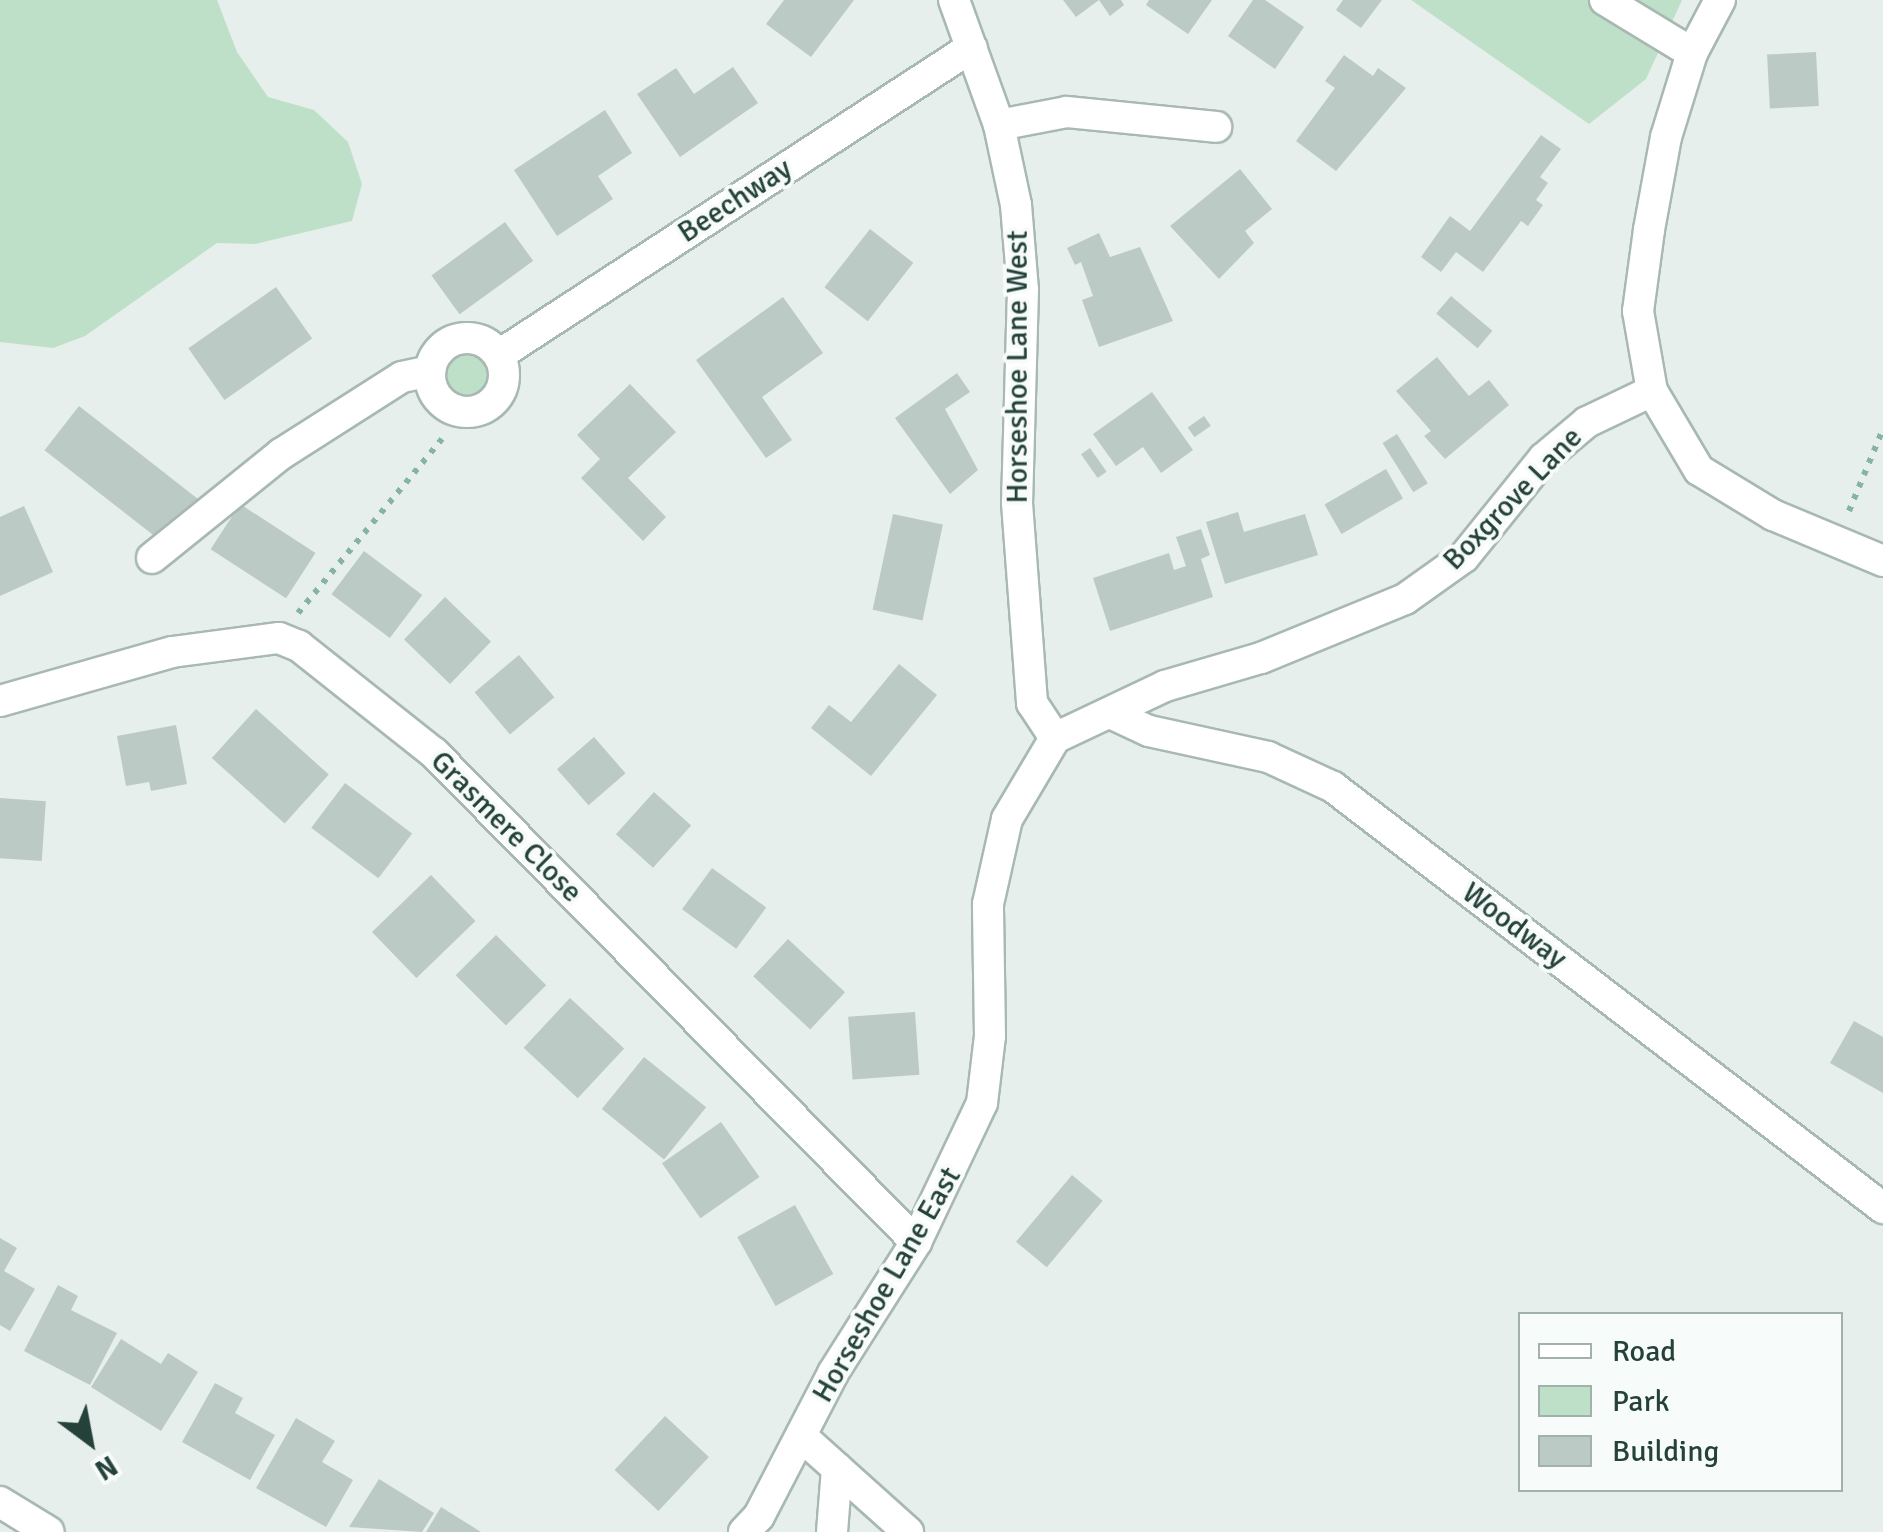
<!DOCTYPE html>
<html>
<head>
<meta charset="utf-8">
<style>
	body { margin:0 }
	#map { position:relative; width:1883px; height:1532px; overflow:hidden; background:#e6efeb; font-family:Signika,sans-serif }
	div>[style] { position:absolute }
	.green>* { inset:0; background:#bfe0c8 }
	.round { border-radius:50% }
	.building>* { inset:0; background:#bbcac4; transform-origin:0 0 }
	.path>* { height:6px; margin-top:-3px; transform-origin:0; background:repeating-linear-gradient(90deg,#86b3a5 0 5px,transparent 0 13px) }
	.roads { filter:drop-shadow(2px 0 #a8b8b2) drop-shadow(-2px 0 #a8b8b2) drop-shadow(0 2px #a8b8b2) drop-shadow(0 -2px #a8b8b2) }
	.minor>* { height:30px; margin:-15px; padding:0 15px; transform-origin:15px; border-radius:15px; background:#fff }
	.minor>.ring { margin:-15px; padding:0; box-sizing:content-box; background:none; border:30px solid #fff; border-radius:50% }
	span { translate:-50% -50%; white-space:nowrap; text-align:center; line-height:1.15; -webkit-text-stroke:8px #f7fbf9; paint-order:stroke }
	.street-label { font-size:30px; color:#24423a }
	.legend { position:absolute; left:1518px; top:1312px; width:325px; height:180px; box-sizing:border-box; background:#f7fbf9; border:2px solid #a3b1ad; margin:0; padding:12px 18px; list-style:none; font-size:30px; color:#24423a }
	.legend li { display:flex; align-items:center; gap:20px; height:50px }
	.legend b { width:50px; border:2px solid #a3b1ad }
	.north { position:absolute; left:40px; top:1392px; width:100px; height:100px; -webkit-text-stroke:8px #f7fbf9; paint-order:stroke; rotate:148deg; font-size:28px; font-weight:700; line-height:40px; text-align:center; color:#24423a }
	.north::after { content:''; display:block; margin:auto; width:35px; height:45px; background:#24423a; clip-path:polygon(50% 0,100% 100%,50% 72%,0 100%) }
</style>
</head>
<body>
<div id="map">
	<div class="green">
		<div style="clip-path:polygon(0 0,217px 0,237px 52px,268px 97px,314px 110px,348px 142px,362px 184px,352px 221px,255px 244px,217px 243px,85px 336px,53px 348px,0 342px)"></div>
		<div style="clip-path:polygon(1411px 0,1682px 0,1646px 79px,1589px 124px)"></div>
		<div class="round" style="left:442px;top:352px;width:48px;height:48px"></div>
	</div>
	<div class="building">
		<div style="clip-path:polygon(784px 0,854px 0,811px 57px,766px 24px)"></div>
		<div style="clip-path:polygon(1063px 0,1121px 0,1124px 5px,1110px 16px,1099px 0,1076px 17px)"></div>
		<div style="clip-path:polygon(1149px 0,1212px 0,1188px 34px,1146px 5px)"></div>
		<div style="clip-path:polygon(1253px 0,1265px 0,1304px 27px,1275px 69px,1228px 36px)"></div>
		<div style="clip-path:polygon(1343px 0,1382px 0,1361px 28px,1336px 10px)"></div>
		<div style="left:1816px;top:52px;width:54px;height:49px;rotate:87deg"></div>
		<div style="clip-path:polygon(1344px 55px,1373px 76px,1378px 68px,1406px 88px,1336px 171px,1296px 141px,1335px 88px,1325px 81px)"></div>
		<div style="clip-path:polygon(733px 67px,758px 103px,680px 157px,637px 94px,676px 68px,694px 94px)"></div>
		<div style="clip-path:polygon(605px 110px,632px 153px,598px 176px,613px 199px,557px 236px,514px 170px)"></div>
		<div style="clip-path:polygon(1541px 135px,1561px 149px,1540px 177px,1548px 183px,1536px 200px,1543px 205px,1528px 226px,1521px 221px,1483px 272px,1456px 252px,1441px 272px,1421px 257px,1450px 216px,1470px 231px)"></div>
		<div style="clip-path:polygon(1240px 169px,1272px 209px,1245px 231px,1254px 243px,1219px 279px,1170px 226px)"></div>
		<div style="left:505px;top:222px;width:48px;height:91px;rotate:54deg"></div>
		<div style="left:870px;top:229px;width:55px;height:74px;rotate:38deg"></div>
		<div style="clip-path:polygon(1099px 233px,1110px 257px,1140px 247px,1173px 321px,1099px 347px,1082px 300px,1093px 296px,1081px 262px,1075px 265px,1067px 248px)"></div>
		<div style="left:276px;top:287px;width:63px;height:107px;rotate:55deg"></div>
		<div style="left:1451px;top:296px;width:54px;height:23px;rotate:40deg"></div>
		<div style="clip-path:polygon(783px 297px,823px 353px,762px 397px,792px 440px,766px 458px,696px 360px)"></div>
		<div style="clip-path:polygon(1437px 357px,1469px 396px,1489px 380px,1509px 405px,1445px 459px,1424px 436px,1431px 431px,1396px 391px)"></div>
		<div style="clip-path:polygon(957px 373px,970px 392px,945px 409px,978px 470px,950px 494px,895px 418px)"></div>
		<div style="clip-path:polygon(630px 384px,676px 432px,628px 478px,666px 517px,643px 541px,581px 478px,600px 459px,577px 435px)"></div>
		<div style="clip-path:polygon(1152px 392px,1193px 450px,1161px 473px,1143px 447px,1116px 466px,1093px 434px)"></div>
		<div style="left:79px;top:406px;width:151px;height:56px;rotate:38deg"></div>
		<div style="left:1204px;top:416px;width:12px;height:20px;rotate:55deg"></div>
		<div style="left:1397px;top:434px;width:58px;height:17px;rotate:58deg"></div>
		<div style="left:1090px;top:448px;width:29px;height:11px;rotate:55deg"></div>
		<div style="left:1386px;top:469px;width:34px;height:71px;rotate:60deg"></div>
		<div style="left:240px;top:504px;width:90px;height:54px;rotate:33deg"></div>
		<div style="clip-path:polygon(24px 506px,53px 572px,0 596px,0 517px)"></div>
		<div style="clip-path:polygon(1238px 512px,1244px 532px,1305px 514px,1318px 555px,1225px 584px,1206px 522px)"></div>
		<div style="left:893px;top:514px;width:51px;height:98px;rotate:12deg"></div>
		<div style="clip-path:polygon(1201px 529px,1210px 555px,1201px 559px,1213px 597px,1110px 631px,1093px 578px,1169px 553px,1174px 570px,1186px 566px,1176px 537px)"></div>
		<div style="left:364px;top:551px;width:73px;height:54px;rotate:37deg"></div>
		<div style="left:445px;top:597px;width:64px;height:59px;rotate:44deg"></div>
		<div style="left:519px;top:655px;width:55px;height:58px;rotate:50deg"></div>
		<div style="clip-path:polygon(899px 664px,937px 695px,871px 776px,811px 728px,829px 705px,851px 722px)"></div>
		<div style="left:256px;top:709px;width:98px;height:66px;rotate:42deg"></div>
		<div style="clip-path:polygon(176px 725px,187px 784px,151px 791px,149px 782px,126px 786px,117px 736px)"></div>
		<div style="left:594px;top:737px;width:48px;height:49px;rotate:49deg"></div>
		<div style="left:345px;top:783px;width:84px;height:56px;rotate:37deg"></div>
		<div style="left:654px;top:792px;width:50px;height:57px;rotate:42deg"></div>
		<div style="left:0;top:798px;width:46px;height:60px;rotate:4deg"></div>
		<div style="left:712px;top:868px;width:67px;height:51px;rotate:36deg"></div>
		<div style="left:431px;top:875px;width:64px;height:82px;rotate:46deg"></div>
		<div style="left:496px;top:935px;width:71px;height:57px;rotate:45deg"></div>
		<div style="left:788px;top:939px;width:78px;height:51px;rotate:43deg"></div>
		<div style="left:570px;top:998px;width:74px;height:68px;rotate:43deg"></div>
		<div style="left:915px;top:1012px;width:63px;height:67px;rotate:86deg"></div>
		<div style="clip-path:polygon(1854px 1021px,1883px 1037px,1883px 1093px,1830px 1063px)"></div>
		<div style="left:644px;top:1057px;width:80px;height:67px;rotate:39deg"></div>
		<div style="left:721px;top:1122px;width:67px;height:72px;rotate:55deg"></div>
		<div style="left:1072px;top:1175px;width:40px;height:87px;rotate:40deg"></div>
		<div style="left:795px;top:1205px;width:79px;height:66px;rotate:61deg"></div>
		<div style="clip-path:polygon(0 1238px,17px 1248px,4px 1271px,35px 1289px,10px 1331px,0 1325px)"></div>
		<div style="clip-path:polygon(58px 1285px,78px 1296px,71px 1310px,117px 1333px,90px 1385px,24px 1351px)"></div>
		<div style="clip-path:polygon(121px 1339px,161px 1364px,168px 1353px,198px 1372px,161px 1431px,91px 1387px)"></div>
		<div style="clip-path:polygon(215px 1383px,243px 1398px,235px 1413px,275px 1435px,250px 1480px,182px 1442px)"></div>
		<div style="left:665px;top:1416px;width:60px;height:74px;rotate:43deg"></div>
		<div style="clip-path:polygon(296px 1418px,335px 1441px,322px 1462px,353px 1480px,326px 1527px,256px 1488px)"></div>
		<div style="clip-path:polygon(379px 1479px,434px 1513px,422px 1532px,349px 1527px)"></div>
		<div style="clip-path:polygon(441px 1507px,481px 1532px,426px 1532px)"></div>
	</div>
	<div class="path">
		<div style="left:1849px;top:511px;width:89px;rotate:-67.5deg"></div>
		<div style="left:298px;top:613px;width:226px;rotate:-50.4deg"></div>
	</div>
	<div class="roads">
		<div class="minor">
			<div style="left:954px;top:0;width:133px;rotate:70.2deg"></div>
			<div style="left:999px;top:125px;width:82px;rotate:78deg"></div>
			<div style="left:1016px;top:205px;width:85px;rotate:85.3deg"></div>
			<div style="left:1023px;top:290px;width:213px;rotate:91.6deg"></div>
			<div style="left:1017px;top:503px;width:201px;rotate:85.7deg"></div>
			<div style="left:1032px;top:703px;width:42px;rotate:56.7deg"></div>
			<div style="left:1605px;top:0;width:102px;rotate:31.3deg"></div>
			<div style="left:1720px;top:0;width:60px;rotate:117.8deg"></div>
			<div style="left:1692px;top:53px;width:88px;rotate:107.2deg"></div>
			<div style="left:1666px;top:137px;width:95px;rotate:100.4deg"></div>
			<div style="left:1649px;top:230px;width:82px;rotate:97.7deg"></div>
			<div style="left:1638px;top:311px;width:81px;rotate:80.1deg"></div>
			<div style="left:1652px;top:391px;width:92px;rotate:59.3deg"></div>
			<div style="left:1699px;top:470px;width:87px;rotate:31.3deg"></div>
			<div style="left:1773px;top:515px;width:119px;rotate:22.7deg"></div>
			<div style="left:999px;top:125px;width:69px;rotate:-10.8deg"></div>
			<div style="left:1067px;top:112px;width:150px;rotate:5.7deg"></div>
			<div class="ring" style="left:430px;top:338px;width:44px;height:44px"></div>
			<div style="left:499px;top:355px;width:564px;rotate:-33.07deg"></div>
			<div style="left:152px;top:558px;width:166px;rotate:-38.9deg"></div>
			<div style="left:281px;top:454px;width:143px;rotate:-32.5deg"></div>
			<div style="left:402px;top:377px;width:29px;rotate:-12deg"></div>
			<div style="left:0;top:701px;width:179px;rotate:-15.9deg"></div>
			<div style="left:172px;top:652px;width:108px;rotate:-7.5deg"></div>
			<div style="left:279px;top:638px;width:22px;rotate:22deg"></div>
			<div style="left:299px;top:646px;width:172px;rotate:38.4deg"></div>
			<div style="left:434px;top:753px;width:687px;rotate:45.41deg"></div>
			<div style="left:1110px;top:713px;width:43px;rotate:24.8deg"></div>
			<div style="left:1149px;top:731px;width:122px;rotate:12.3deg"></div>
			<div style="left:1268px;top:757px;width:72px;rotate:24.8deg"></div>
			<div style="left:1333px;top:787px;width:693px;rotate:37.43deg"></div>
			<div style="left:1055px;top:738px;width:122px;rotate:-25.3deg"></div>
			<div style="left:1165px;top:686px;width:100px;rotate:-16.3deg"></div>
			<div style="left:1261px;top:658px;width:156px;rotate:-22.3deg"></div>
			<div style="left:1405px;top:599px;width:72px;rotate:-35.4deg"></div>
			<div style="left:1464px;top:557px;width:127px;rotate:-51.1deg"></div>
			<div style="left:1544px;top:458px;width:56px;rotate:-39.9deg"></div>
			<div style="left:1587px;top:422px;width:72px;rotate:-25.5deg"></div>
			<div style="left:801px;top:1436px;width:144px;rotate:41.9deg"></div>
			<div style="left:0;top:1502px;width:57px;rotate:31.5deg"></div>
			<div style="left:744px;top:1532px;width:22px;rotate:-47deg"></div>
			<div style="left:759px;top:1516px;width:161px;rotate:-62.6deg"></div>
			<div style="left:833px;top:1373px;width:155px;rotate:-57.6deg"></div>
			<div style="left:916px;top:1242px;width:154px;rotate:-64.6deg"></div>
			<div style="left:982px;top:1103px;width:67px;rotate:-83.2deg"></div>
			<div style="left:990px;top:1036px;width:132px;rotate:-90.9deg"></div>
			<div style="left:988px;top:904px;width:87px;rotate:-77.4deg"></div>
			<div style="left:1007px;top:819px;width:94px;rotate:-59.3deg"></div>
			<div style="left:832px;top:1532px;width:64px;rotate:-85.5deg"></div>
		</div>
	</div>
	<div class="street-label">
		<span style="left:735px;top:201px;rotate:-33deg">Beechway</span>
		<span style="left:1018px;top:367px;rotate:-90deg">Horseshoe Lane West</span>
		<span style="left:1513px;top:499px;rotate:-46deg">Boxgrove Lane</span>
		<span style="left:506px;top:827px;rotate:45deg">Grasmere Close</span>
		<span style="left:1514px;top:926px;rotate:37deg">Woodway</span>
		<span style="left:887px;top:1285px;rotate:-60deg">Horseshoe Lane East</span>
	</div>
	<ul class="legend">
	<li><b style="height:12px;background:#fff"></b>Road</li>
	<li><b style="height:28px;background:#bfe0c8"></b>Park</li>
	<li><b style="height:28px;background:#bbcac4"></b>Building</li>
	</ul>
	<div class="north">N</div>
</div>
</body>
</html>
